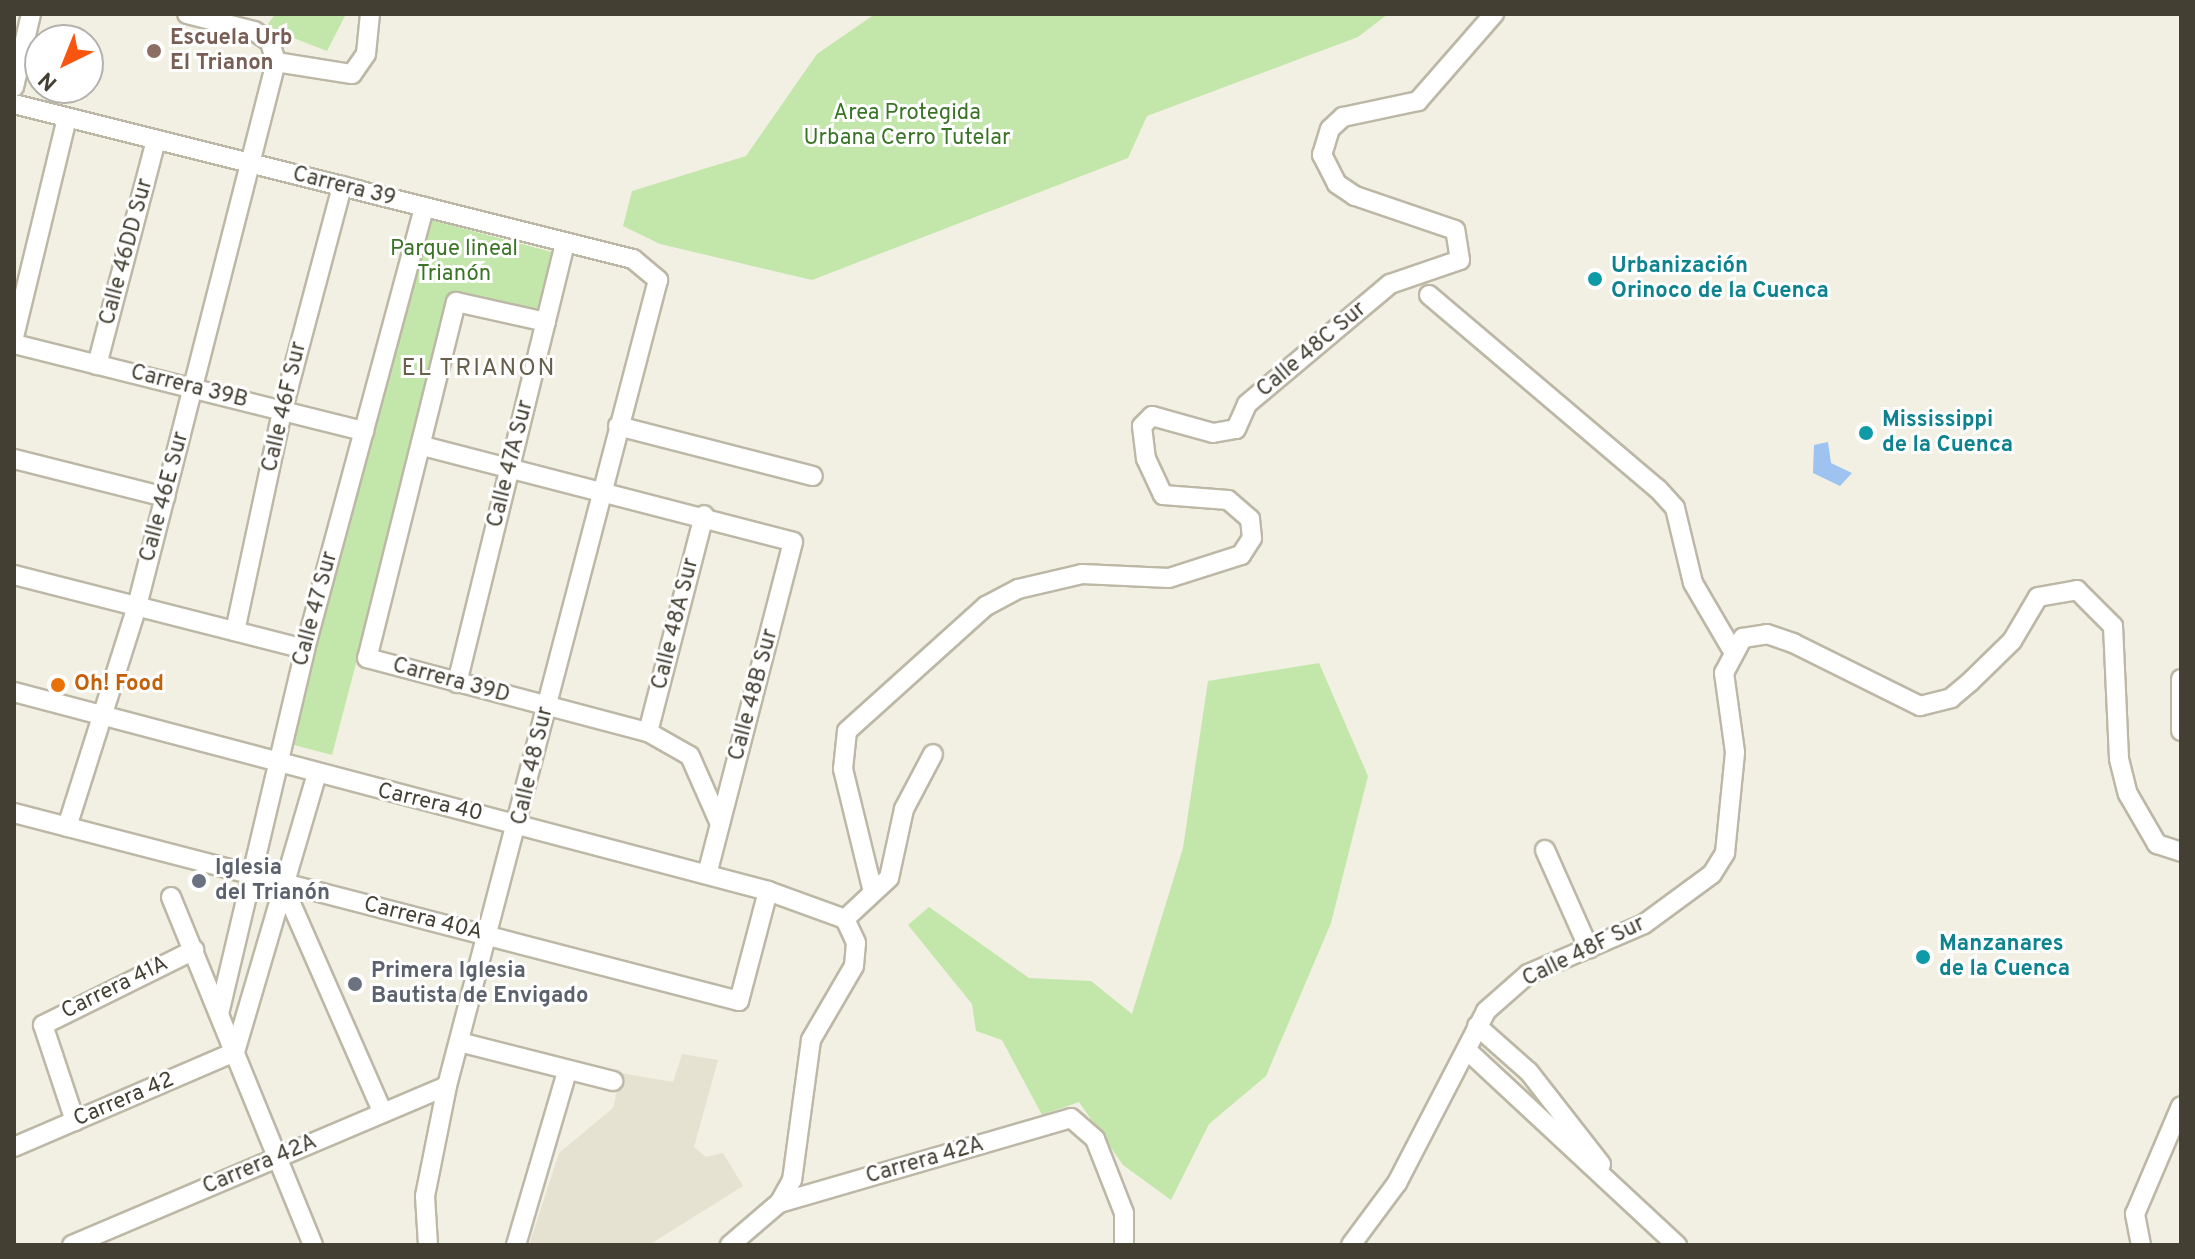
<!DOCTYPE html>
<html>
<head>
<meta charset="utf-8">
<style>
	body { margin:0 }
	#map { position:relative; width:2195px; height:1259px; overflow:hidden; background:#f2efe3; font-family:Overpass,sans-serif }
	div>[style] { position:absolute }
	.residential>* { inset:0; background:#e6e2d1 }
	.green>* { inset:0; background:#c3e7ab }
	.water>* { inset:0; background:#9ec3f0 }
	.roads { filter:drop-shadow(2px 0 #bdb8a6) drop-shadow(-2px 0 #bdb8a6) drop-shadow(0 2px #bdb8a6) drop-shadow(0 -2px #bdb8a6) }
	.street>* { height:18px; margin:-9px; padding:0 9px; transform-origin:9px; border-radius:9px; background:#fff }
	.dots>* { width:22px; height:22px; translate:-50% -50%; box-sizing:border-box; border:4px solid #fff; border-radius:50% }
	span { translate:-50% -50%; white-space:nowrap; text-align:center; line-height:1.15; -webkit-text-stroke:6px #fff; paint-order:stroke }
	.education-label { font-size:22px; color:#785e54; font-weight:700 }
	.left { translate:0 -50%; text-align:left }
	.park-label { font-size:22px; color:#3a7427 }
	.street-label { font-size:22px; color:#433f33 }
	.culture-label { font-size:22px; color:#0d838f; font-weight:700 }
	.food-label { font-size:22px; color:#c56008; font-weight:700 }
	.worship-label { font-size:22px; color:#5b616d; font-weight:700 }
	.neighbourhood-label { font-size:24px; color:#665f4a; letter-spacing:2px }
	.frame { position:absolute; inset:0; border:16px solid #433f33; pointer-events:none }
	.north { position:absolute; left:24px; top:24px; width:80px; height:80px; box-sizing:border-box; background:#fff; border:2px solid #b4b2ad; border-radius:50%; rotate:223deg; font-size:22px; font-weight:700; line-height:32px; text-align:center; color:#433f33 }
	.north::after { content:''; display:block; margin:auto; width:28px; height:36px; background:#fa5411; clip-path:polygon(50% 0,100% 100%,50% 72%,0 100%) }
</style>
</head>
<body>
<div id="map">
	<div class="residential">
		<div style="clip-path:polygon(682px 1054px,718px 1060px,694px 1147px,706px 1157px,723px 1153px,743px 1186px,649px 1245px,529px 1245px,559px 1153px,613px 1108px,621px 1073px,673px 1082px)"></div>
	</div>
	<div class="green">
		<div style="clip-path:polygon(275px 14px,346px 14px,327px 51px,278px 32px,268px 24px)"></div>
		<div style="clip-path:polygon(875px 14px,1388px 14px,1358px 37px,1147px 116px,1128px 158px,812px 280px,660px 244px,623px 226px,632px 191px,746px 156px,817px 54px)"></div>
		<div style="clip-path:polygon(427px 219px,552px 252px,538px 316px,452px 297px,332px 755px,290px 744px)"></div>
		<div style="clip-path:polygon(1319px 663px,1368px 776px,1331px 923px,1266px 1076px,1209px 1124px,1171px 1200px,1123px 1165px,1079px 1102px,1042px 1115px,1002px 1040px,976px 1031px,972px 1004px,908px 925px,929px 907px,1029px 978px,1091px 981px,1132px 1014px,1183px 848px,1208px 681px)"></div>
	</div>
	<div class="water">
		<div style="clip-path:polygon(1828px 442px,1831px 463px,1852px 473px,1840px 486px,1813px 473px,1814px 445px)"></div>
	</div>
	<div class="roads">
		<div class="street">
			<div style="left:276px;top:62px;width:77px;rotate:9deg"></div>
			<div style="left:352px;top:74px;width:24px;rotate:-55deg"></div>
			<div style="left:366px;top:54px;width:40px;rotate:-84.3deg"></div>
			<div style="left:14px;top:87px;width:75px;rotate:-76.9deg"></div>
			<div style="left:14px;top:104px;width:638px;rotate:14.06deg"></div>
			<div style="left:633px;top:259px;width:33px;rotate:40deg"></div>
			<div style="left:658px;top:280px;width:833px;rotate:104.67deg"></div>
			<div style="left:447px;top:1086px;width:112px;rotate:101.3deg"></div>
			<div style="left:425px;top:1196px;width:49px;rotate:86.5deg"></div>
			<div style="left:1429px;top:295px;width:300px;rotate:40.3deg"></div>
			<div style="left:1658px;top:489px;width:25px;rotate:48deg"></div>
			<div style="left:1675px;top:508px;width:77px;rotate:76.5deg"></div>
			<div style="left:1693px;top:583px;width:75px;rotate:59.7deg"></div>
			<div style="left:546px;top:322px;width:92px;rotate:-167.5deg"></div>
			<div style="left:456px;top:302px;width:367px;rotate:104deg"></div>
			<div style="left:367px;top:658px;width:291px;rotate:14.8deg"></div>
			<div style="left:648px;top:732px;width:48px;rotate:29.7deg"></div>
			<div style="left:690px;top:756px;width:74px;rotate:66.2deg"></div>
			<div style="left:14px;top:337px;width:225px;rotate:-76.4deg"></div>
			<div style="left:14px;top:344px;width:361px;rotate:14deg"></div>
			<div style="left:97px;top:365px;width:233px;rotate:-75.3deg"></div>
			<div style="left:618px;top:426px;width:201px;rotate:14.4deg"></div>
			<div style="left:423px;top:446px;width:382px;rotate:14.5deg"></div>
			<div style="left:793px;top:542px;width:343px;rotate:104.5deg"></div>
			<div style="left:14px;top:459px;width:156px;rotate:14.1deg"></div>
			<div style="left:14px;top:575px;width:300px;rotate:14.3deg"></div>
			<div style="left:235px;top:631px;width:224px;rotate:-77.9deg"></div>
			<div style="left:282px;top:412px;width:234px;rotate:-75.1deg"></div>
			<div style="left:2181px;top:679px;width:52px;rotate:90deg"></div>
			<div style="left:457px;top:683px;width:452px;rotate:-76.2deg"></div>
			<div style="left:14px;top:692px;width:780px;rotate:14.78deg"></div>
			<div style="left:768px;top:891px;width:82px;rotate:20deg"></div>
			<div style="left:845px;top:919px;width:26px;rotate:65deg"></div>
			<div style="left:856px;top:943px;width:23px;rotate:95deg"></div>
			<div style="left:854px;top:966px;width:86px;rotate:120.2deg"></div>
			<div style="left:811px;top:1040px;width:141px;rotate:97.7deg"></div>
			<div style="left:792px;top:1180px;width:26px;rotate:119deg"></div>
			<div style="left:779px;top:1203px;width:65px;rotate:139.4deg"></div>
			<div style="left:648px;top:732px;width:224px;rotate:-75.5deg"></div>
			<div style="left:14px;top:813px;width:749px;rotate:14.54deg"></div>
			<div style="left:739px;top:1001px;width:114px;rotate:-75.2deg"></div>
			<div style="left:67px;top:827px;width:232px;rotate:-72.4deg"></div>
			<div style="left:137px;top:606px;width:561px;rotate:-75.67deg"></div>
			<div style="left:276px;top:62px;width:21px;rotate:-107deg"></div>
			<div style="left:270px;top:42px;width:19px;rotate:-145deg"></div>
			<div style="left:254px;top:31px;width:69px;rotate:-165.8deg"></div>
			<div style="left:1545px;top:850px;width:108px;rotate:66deg"></div>
			<div style="left:282px;top:883px;width:251px;rotate:66.3deg"></div>
			<div style="left:873px;top:892px;width:127px;rotate:-103.7deg"></div>
			<div style="left:843px;top:769px;width:38px;rotate:-84deg"></div>
			<div style="left:847px;top:731px;width:187px;rotate:-42deg"></div>
			<div style="left:986px;top:606px;width:36px;rotate:-28deg"></div>
			<div style="left:1018px;top:589px;width:66px;rotate:-13.2deg"></div>
			<div style="left:1082px;top:574px;width:87px;rotate:2.6deg"></div>
			<div style="left:1169px;top:578px;width:76px;rotate:-17.7deg"></div>
			<div style="left:1241px;top:555px;width:20px;rotate:-57deg"></div>
			<div style="left:1252px;top:538px;width:19px;rotate:-96deg"></div>
			<div style="left:1250px;top:519px;width:29px;rotate:-139deg"></div>
			<div style="left:1228px;top:500px;width:65px;rotate:-175.6deg"></div>
			<div style="left:1163px;top:495px;width:40px;rotate:-115deg"></div>
			<div style="left:1146px;top:459px;width:33px;rotate:-97deg"></div>
			<div style="left:1142px;top:426px;width:14px;rotate:-45deg"></div>
			<div style="left:1152px;top:416px;width:63px;rotate:15.6deg"></div>
			<div style="left:1213px;top:433px;width:23px;rotate:-10deg"></div>
			<div style="left:1236px;top:429px;width:27px;rotate:-66deg"></div>
			<div style="left:1247px;top:404px;width:187px;rotate:-40deg"></div>
			<div style="left:1390px;top:284px;width:74px;rotate:-18.9deg"></div>
			<div style="left:1460px;top:260px;width:30px;rotate:-99deg"></div>
			<div style="left:1455px;top:230px;width:106px;rotate:-161.2deg"></div>
			<div style="left:1355px;top:196px;width:22px;rotate:-146deg"></div>
			<div style="left:1337px;top:184px;width:33px;rotate:-117deg"></div>
			<div style="left:1322px;top:155px;width:27px;rotate:-73deg"></div>
			<div style="left:1330px;top:129px;width:18px;rotate:-43deg"></div>
			<div style="left:1343px;top:117px;width:77px;rotate:-12deg"></div>
			<div style="left:1418px;top:101px;width:116px;rotate:-48.9deg"></div>
			<div style="left:171px;top:897px;width:376px;rotate:67.8deg"></div>
			<div style="left:845px;top:919px;width:60px;rotate:-43deg"></div>
			<div style="left:889px;top:878px;width:71px;rotate:-77.7deg"></div>
			<div style="left:904px;top:809px;width:62px;rotate:-62.2deg"></div>
			<div style="left:219px;top:1014px;width:375px;rotate:-76.7deg"></div>
			<div style="left:305px;top:649px;width:458px;rotate:-74.9deg"></div>
			<div style="left:1477px;top:1026px;width:69px;rotate:41.5deg"></div>
			<div style="left:1529px;top:1072px;width:117px;rotate:52deg"></div>
			<div style="left:463px;top:1043px;width:155px;rotate:14.2deg"></div>
			<div style="left:235px;top:1052px;width:288px;rotate:-73.6deg"></div>
			<div style="left:1469px;top:1052px;width:284px;rotate:42.9deg"></div>
			<div style="left:75px;top:1121px;width:101px;rotate:-108.4deg"></div>
			<div style="left:43px;top:1025px;width:169px;rotate:-26.4deg"></div>
			<div style="left:14px;top:1147px;width:241px;rotate:-23.3deg"></div>
			<div style="left:779px;top:1203px;width:304px;rotate:-16.2deg"></div>
			<div style="left:1071px;top:1118px;width:32px;rotate:41deg"></div>
			<div style="left:1095px;top:1139px;width:79px;rotate:68.6deg"></div>
			<div style="left:1124px;top:1213px;width:32px;rotate:90deg"></div>
			<div style="left:72px;top:1245px;width:407px;rotate:-23deg"></div>
			<div style="left:516px;top:1245px;width:180px;rotate:-73.6deg"></div>
			<div style="left:1351px;top:1245px;width:77px;rotate:-53.4deg"></div>
			<div style="left:1397px;top:1183px;width:194px;rotate:-62.6deg"></div>
			<div style="left:1486px;top:1011px;width:56px;rotate:-41.4deg"></div>
			<div style="left:1528px;top:974px;width:126px;rotate:-23.3deg"></div>
			<div style="left:1644px;top:924px;width:84px;rotate:-36.3deg"></div>
			<div style="left:1712px;top:874px;width:25px;rotate:-58deg"></div>
			<div style="left:1725px;top:853px;width:101px;rotate:-84.3deg"></div>
			<div style="left:1735px;top:752px;width:80px;rotate:-97.9deg"></div>
			<div style="left:1724px;top:673px;width:40px;rotate:-62deg"></div>
			<div style="left:1743px;top:638px;width:24px;rotate:-9deg"></div>
			<div style="left:1767px;top:634px;width:28px;rotate:19deg"></div>
			<div style="left:1793px;top:643px;width:142px;rotate:26.4deg"></div>
			<div style="left:1920px;top:706px;width:32px;rotate:-14deg"></div>
			<div style="left:1951px;top:698px;width:25px;rotate:-40deg"></div>
			<div style="left:1970px;top:682px;width:59px;rotate:-44.3deg"></div>
			<div style="left:2012px;top:641px;width:51px;rotate:-59.4deg"></div>
			<div style="left:2038px;top:597px;width:40px;rotate:-10deg"></div>
			<div style="left:2077px;top:590px;width:51px;rotate:45deg"></div>
			<div style="left:2113px;top:626px;width:133px;rotate:87.4deg"></div>
			<div style="left:2119px;top:759px;width:36px;rotate:76deg"></div>
			<div style="left:2128px;top:794px;width:58px;rotate:59.9deg"></div>
			<div style="left:2157px;top:844px;width:25px;rotate:18deg"></div>
			<div style="left:2141px;top:1245px;width:32px;rotate:-101deg"></div>
			<div style="left:2135px;top:1214px;width:117px;rotate:-66.9deg"></div>
		</div>
	</div>
	<div class="dots">
		<div style="left:154px;top:51px;background:#8d6e63"></div>
		<div style="left:1595px;top:279px;background:#0f9aa8"></div>
		<div style="left:1866px;top:433px;background:#0f9aa8"></div>
		<div style="left:58px;top:685px;background:#e8710a"></div>
		<div style="left:199px;top:881px;background:#6b7280"></div>
		<div style="left:1923px;top:957px;background:#0f9aa8"></div>
		<div style="left:355px;top:984px;background:#6b7280"></div>
	</div>
	<div class="education-label">
		<span class="left" style="left:170px;top:51px">Escuela Urb<br>El Trianon</span>
	</div>
	<div class="park-label">
		<span style="left:907px;top:126px">Area Protegida<br>Urbana Cerro Tutelar</span>
		<span style="left:454px;top:262px">Parque lineal<br>Trianón</span>
	</div>
	<div class="street-label">
		<span style="left:344px;top:187px;rotate:14deg">Carrera 39</span>
		<span style="left:127px;top:252px;rotate:-75deg">Calle 46DD Sur</span>
		<span style="left:1312px;top:350px;rotate:-40deg">Calle 48C Sur</span>
		<span style="left:189px;top:387px;rotate:14deg">Carrera 39B</span>
		<span style="left:285px;top:407px;rotate:-77deg">Calle 46F Sur</span>
		<span style="left:511px;top:464px;rotate:-76deg">Calle 47A Sur</span>
		<span style="left:165px;top:497px;rotate:-75deg">Calle 46E Sur</span>
		<span style="left:316px;top:609px;rotate:-75deg">Calle 47 Sur</span>
		<span style="left:676px;top:624px;rotate:-76deg">Calle 48A Sur</span>
		<span style="left:451px;top:681px;rotate:15deg">Carrera 39D</span>
		<span style="left:754px;top:695px;rotate:-75deg">Calle 48B Sur</span>
		<span style="left:533px;top:766px;rotate:-77deg">Calle 48 Sur</span>
		<span style="left:430px;top:803px;rotate:13deg">Carrera 40</span>
		<span style="left:423px;top:919px;rotate:14deg">Carrera 40A</span>
		<span style="left:1584px;top:952px;rotate:-26deg">Calle 48F Sur</span>
		<span style="left:115px;top:988px;rotate:-26deg">Carrera 41A</span>
		<span style="left:124px;top:1100px;rotate:-23deg">Carrera 42</span>
		<span style="left:925px;top:1161px;rotate:-16deg">Carrera 42A</span>
		<span style="left:260px;top:1165px;rotate:-23deg">Carrera 42A</span>
	</div>
	<div class="culture-label">
		<span class="left" style="left:1611px;top:279px">Urbanización<br>Orinoco de la Cuenca</span>
		<span class="left" style="left:1882px;top:433px">Mississippi<br>de la Cuenca</span>
		<span class="left" style="left:1939px;top:957px">Manzanares<br>de la Cuenca</span>
	</div>
	<div class="food-label">
		<span class="left" style="left:74px;top:685px">Oh! Food</span>
	</div>
	<div class="worship-label">
		<span class="left" style="left:215px;top:881px">Iglesia<br>del Trianón</span>
		<span class="left" style="left:371px;top:984px">Primera Iglesia<br>Bautista de Envigado</span>
	</div>
	<div class="neighbourhood-label">
		<span style="left:479px;top:370px">EL TRIANON</span>
	</div>
	<div class="frame"></div>
	<div class="north">N</div>
</div>
</body>
</html>
